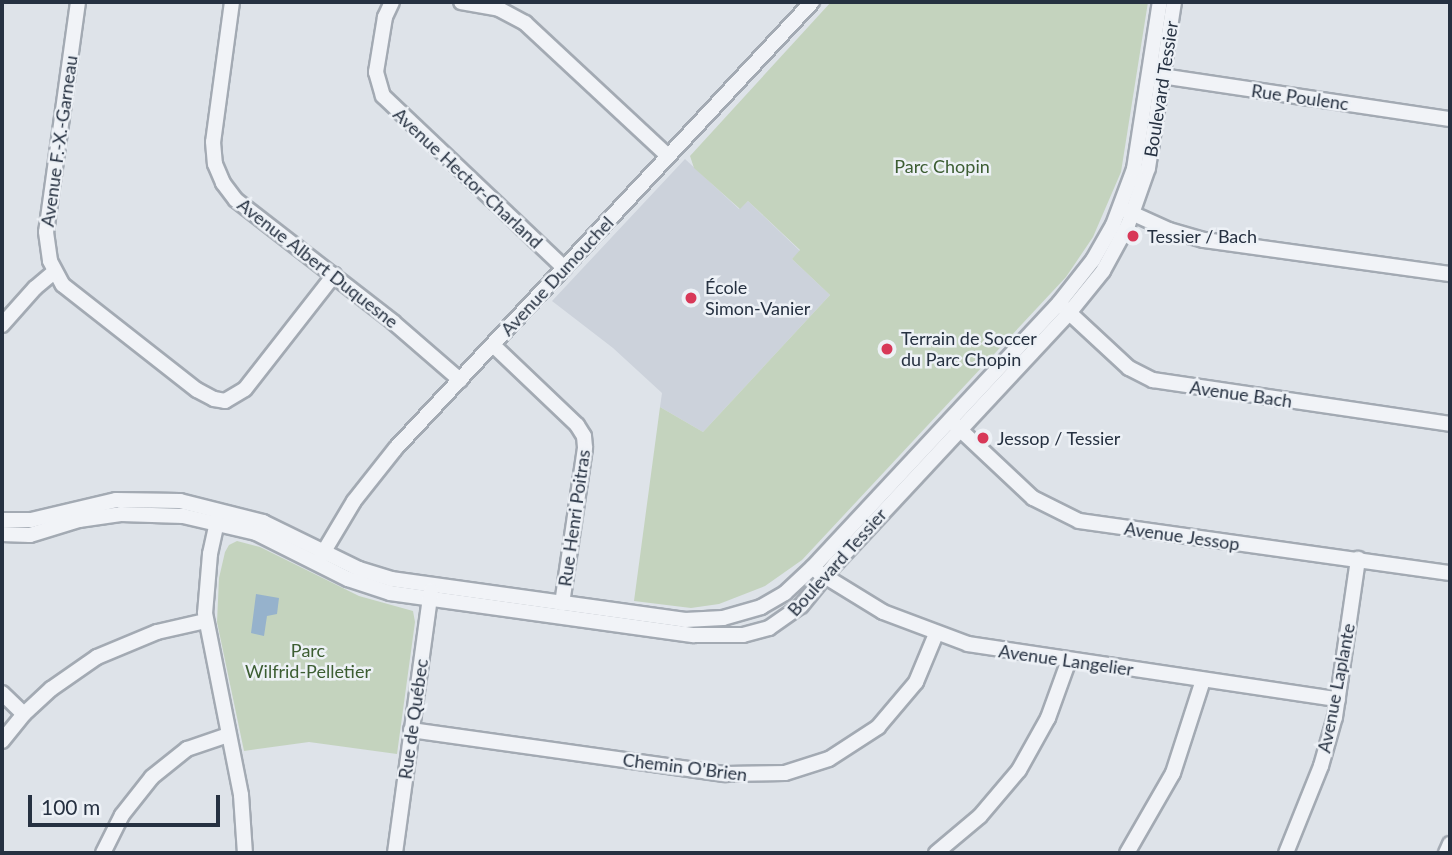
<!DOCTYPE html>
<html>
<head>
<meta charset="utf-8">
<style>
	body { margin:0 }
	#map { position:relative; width:1452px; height:855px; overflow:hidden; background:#dee3e9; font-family:Lato,sans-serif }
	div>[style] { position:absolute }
	.built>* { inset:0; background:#ccd2db }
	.green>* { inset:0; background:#c4d3be }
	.water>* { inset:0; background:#96b2cc }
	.roads { filter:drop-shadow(2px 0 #a3aab3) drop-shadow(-2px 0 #a3aab3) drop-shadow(0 2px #a3aab3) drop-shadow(0 -2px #a3aab3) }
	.minor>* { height:14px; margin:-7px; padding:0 7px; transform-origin:7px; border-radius:7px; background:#f1f3f7 }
	.dots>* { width:19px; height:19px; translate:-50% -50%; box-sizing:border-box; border:4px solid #edf1f6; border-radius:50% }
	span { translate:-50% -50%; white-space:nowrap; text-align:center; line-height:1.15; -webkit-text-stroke:5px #edf1f6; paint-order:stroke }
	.street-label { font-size:18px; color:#263141 }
	.park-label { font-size:18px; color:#3c5d32 }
	.poi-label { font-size:18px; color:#263141 }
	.left { translate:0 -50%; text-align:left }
	.frame { position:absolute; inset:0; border:4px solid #263141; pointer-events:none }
	.scale { position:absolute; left:28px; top:795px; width:192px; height:32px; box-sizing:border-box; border:4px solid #263141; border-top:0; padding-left:9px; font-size:21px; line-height:24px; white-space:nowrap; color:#263141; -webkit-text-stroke:5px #edf1f6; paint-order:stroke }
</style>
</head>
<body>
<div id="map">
	<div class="built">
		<div style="clip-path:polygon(685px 159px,739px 209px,748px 201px,800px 251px,792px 259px,830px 295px,703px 432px,660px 407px,662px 393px,613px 348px,552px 301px)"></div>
	</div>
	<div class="green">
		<div style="clip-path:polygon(831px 2px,1148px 2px,1121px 172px,1093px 237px,1066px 277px,802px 560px,765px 586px,719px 604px,691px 608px,634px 601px,660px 407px,703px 432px,830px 295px,792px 259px,800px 250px,748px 201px,740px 209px,694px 168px,690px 156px)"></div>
		<div style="clip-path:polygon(237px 541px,260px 547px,359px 596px,413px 611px,415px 622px,397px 754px,309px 742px,244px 751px,217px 622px,219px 578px,225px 552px,229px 545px)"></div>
	</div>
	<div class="water">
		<div style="clip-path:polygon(256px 594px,279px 598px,277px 614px,267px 616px,264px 636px,251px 633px)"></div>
	</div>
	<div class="roads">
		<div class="minor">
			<div style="left:78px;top:2px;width:232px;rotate:97.9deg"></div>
			<div style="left:46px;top:232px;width:29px;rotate:82deg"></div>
			<div style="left:50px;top:261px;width:27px;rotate:62deg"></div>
			<div style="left:63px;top:285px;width:170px;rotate:38.1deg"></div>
			<div style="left:197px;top:390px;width:19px;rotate:28deg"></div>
			<div style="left:214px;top:399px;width:11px;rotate:10deg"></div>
			<div style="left:225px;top:401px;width:23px;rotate:-31deg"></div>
			<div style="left:245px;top:389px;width:145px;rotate:-52deg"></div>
			<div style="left:232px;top:2px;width:141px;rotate:97.7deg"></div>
			<div style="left:213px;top:142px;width:22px;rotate:85deg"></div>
			<div style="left:215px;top:164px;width:21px;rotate:67deg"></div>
			<div style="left:223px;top:183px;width:21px;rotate:53deg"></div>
			<div style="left:236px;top:200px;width:199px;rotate:37.8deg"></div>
			<div style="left:393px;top:322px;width:89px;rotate:40.9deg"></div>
			<div style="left:392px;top:2px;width:17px;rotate:115deg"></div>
			<div style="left:385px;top:17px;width:56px;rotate:99.3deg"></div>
			<div style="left:376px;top:72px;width:25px;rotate:74deg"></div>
			<div style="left:383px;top:96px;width:250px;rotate:43.5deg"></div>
			<div style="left:461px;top:2px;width:39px;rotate:10deg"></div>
			<div style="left:499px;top:9px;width:30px;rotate:28deg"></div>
			<div style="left:525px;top:23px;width:195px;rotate:42.9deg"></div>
			<div style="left:1155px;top:75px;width:298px;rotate:8.5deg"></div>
			<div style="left:1125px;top:210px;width:48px;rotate:24.4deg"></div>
			<div style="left:1169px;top:230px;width:36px;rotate:16deg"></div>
			<div style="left:1204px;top:240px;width:248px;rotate:7.9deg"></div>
			<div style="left:1062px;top:306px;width:91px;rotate:42.8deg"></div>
			<div style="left:1129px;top:368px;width:27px;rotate:27deg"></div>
			<div style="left:1153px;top:380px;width:300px;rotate:8.4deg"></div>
			<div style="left:2px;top:325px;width:50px;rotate:-48.3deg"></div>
			<div style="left:35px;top:288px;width:25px;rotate:-40deg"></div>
			<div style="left:493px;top:345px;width:116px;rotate:43.6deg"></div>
			<div style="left:577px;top:425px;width:13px;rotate:58deg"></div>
			<div style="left:584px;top:436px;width:12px;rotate:85deg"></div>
			<div style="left:585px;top:448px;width:157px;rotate:98.4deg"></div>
			<div style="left:952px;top:422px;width:111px;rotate:43.2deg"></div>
			<div style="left:1033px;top:498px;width:51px;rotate:26.6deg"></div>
			<div style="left:1079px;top:521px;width:375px;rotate:8deg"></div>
			<div style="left:219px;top:513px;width:42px;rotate:102.4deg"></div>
			<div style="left:210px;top:554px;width:59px;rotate:94.8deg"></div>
			<div style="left:205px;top:613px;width:186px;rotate:78.8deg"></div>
			<div style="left:241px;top:795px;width:58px;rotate:86.1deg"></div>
			<div style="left:2px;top:520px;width:29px"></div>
			<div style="left:31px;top:520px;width:87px;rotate:-13.2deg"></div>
			<div style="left:116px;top:500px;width:64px;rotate:0.9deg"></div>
			<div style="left:180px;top:501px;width:86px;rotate:14.2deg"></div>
			<div style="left:263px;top:522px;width:107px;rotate:26.1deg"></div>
			<div style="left:359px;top:569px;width:34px;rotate:17deg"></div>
			<div style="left:391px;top:579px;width:297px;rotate:7.9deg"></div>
			<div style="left:685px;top:620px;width:38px;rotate:-3deg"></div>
			<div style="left:723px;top:618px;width:40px;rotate:-16deg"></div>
			<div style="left:761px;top:607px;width:28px;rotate:-30deg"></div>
			<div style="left:785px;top:593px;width:38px;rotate:-43deg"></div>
			<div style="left:813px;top:567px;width:361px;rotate:-47deg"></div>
			<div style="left:1059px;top:303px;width:55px;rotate:-51.7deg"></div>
			<div style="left:1093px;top:260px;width:40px;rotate:-60.3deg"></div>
			<div style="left:1113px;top:225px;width:60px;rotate:-69.4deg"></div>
			<div style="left:1134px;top:169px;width:169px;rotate:-81.2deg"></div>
			<div style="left:2px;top:534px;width:28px;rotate:2deg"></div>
			<div style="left:30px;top:535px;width:51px;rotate:-17deg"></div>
			<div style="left:79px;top:520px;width:42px;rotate:-8.1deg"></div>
			<div style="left:121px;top:514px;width:62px;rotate:1.8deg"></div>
			<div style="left:183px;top:516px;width:75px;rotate:13.1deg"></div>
			<div style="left:256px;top:533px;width:103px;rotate:26.6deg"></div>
			<div style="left:348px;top:579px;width:44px;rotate:18.4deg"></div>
			<div style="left:390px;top:593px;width:307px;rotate:7.9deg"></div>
			<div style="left:694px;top:635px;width:49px"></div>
			<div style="left:743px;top:635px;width:27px;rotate:-15deg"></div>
			<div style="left:769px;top:628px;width:39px;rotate:-35deg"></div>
			<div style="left:801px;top:606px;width:55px;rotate:-50.9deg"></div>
			<div style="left:836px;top:563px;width:342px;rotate:-47deg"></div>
			<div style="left:1069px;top:313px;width:54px;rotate:-51deg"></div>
			<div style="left:1103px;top:271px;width:52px;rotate:-61.5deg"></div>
			<div style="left:1128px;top:225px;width:60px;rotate:-70.7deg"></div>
			<div style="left:1148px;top:168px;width:168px;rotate:-81.1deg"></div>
			<div style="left:320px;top:558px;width:66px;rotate:-59.2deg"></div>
			<div style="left:354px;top:501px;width:68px;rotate:-51.6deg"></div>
			<div style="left:396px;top:448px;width:610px;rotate:-46.99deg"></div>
			<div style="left:818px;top:572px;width:76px;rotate:31.6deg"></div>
			<div style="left:883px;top:612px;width:91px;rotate:20.6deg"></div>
			<div style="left:968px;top:644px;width:374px;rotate:8.5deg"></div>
			<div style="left:2px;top:693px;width:30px;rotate:44deg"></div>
			<div style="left:411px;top:730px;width:318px;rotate:8deg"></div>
			<div style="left:726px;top:774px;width:59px;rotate:-1deg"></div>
			<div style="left:785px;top:773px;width:46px;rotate:-17.7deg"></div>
			<div style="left:829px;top:759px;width:59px;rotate:-33.1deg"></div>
			<div style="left:878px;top:727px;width:59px;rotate:-49.8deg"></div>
			<div style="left:916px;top:682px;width:52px;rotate:-67.4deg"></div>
			<div style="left:2px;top:741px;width:35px;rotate:-51deg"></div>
			<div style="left:24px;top:714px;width:37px;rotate:-43deg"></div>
			<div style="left:51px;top:689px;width:56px;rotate:-34.8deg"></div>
			<div style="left:97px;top:657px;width:65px;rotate:-22.6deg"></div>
			<div style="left:157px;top:632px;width:49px;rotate:-12.9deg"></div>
			<div style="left:103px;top:853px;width:42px;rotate:-63.4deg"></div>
			<div style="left:122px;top:815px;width:48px;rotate:-51.7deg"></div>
			<div style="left:152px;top:777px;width:45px;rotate:-38.7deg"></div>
			<div style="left:187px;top:749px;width:43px;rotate:-18.9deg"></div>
			<div style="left:395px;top:853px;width:265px;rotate:-82.2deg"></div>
			<div style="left:936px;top:853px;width:57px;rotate:-40.1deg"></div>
			<div style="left:980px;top:816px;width:60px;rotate:-49.7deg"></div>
			<div style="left:1019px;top:770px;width:60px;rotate:-60.9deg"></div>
			<div style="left:1048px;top:718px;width:62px;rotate:-70.1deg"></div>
			<div style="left:1127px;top:853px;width:92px;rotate:-60.1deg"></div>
			<div style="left:1173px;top:773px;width:98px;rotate:-72.1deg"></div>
			<div style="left:1286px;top:853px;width:94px;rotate:-68.1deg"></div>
			<div style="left:1321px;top:766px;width:51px;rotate:-74.1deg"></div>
			<div style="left:1335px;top:717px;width:160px;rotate:-81.7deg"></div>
			<div style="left:1446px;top:853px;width:10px;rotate:-66deg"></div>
		</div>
	</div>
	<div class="dots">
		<div style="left:1133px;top:236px;background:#d83858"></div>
		<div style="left:691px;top:298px;background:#d83858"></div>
		<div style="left:887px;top:349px;background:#d83858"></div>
		<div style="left:983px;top:438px;background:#d83858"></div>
	</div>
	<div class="street-label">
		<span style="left:1161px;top:89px;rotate:-81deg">Boulevard Tessier</span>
		<span style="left:1300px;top:97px;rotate:8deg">Rue Poulenc</span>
		<span style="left:59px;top:141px;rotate:-82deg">Avenue F.-X.-Garneau</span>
		<span style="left:468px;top:178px;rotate:43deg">Avenue Hector-Charland</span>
		<span style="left:318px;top:263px;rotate:38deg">Avenue Albert Duquesne</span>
		<span style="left:557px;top:276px;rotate:-47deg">Avenue Dumouchel</span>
		<span style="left:1241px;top:394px;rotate:8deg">Avenue Bach</span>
		<span style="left:574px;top:518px;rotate:-82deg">Rue Henri Poitras</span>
		<span style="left:1182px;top:536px;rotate:8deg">Avenue Jessop</span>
		<span style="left:837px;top:562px;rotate:-48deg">Boulevard Tessier</span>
		<span style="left:1066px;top:660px;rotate:8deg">Avenue Langelier</span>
		<span style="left:1336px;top:688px;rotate:-79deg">Avenue Laplante</span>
		<span style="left:413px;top:719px;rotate:-82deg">Rue de Québec</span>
		<span style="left:685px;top:767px;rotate:7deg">Chemin O'Brien</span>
	</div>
	<div class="park-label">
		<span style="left:942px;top:166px">Parc Chopin</span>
		<span style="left:308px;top:661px">Parc<br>Wilfrid-Pelletier</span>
	</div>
	<div class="poi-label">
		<span class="left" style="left:1147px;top:236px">Tessier / Bach</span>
		<span class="left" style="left:705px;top:298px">École<br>Simon-Vanier</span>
		<span class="left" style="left:901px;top:349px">Terrain de Soccer<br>du Parc Chopin</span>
		<span class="left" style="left:997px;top:438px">Jessop / Tessier</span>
	</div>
	<div class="frame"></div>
	<div class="scale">100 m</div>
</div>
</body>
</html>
